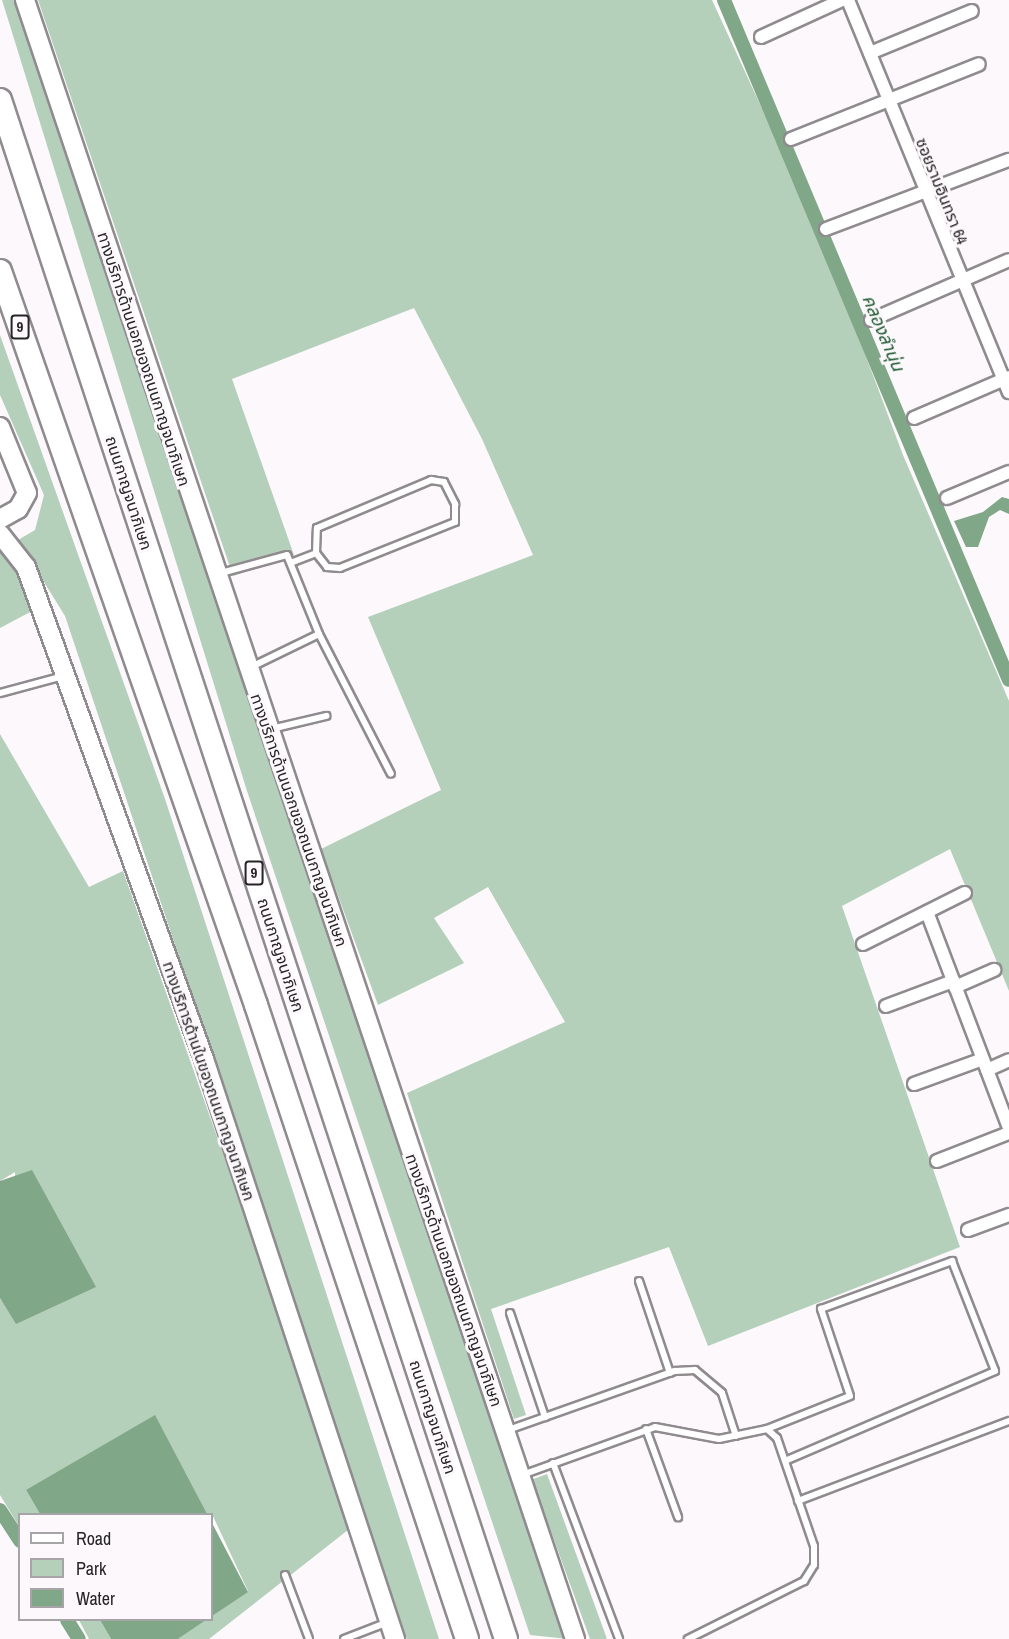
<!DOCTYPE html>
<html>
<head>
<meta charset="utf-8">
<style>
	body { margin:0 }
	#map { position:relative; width:1009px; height:1639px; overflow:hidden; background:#fcf8fb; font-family:"Archivo Narrow","Noto Sans Thai",sans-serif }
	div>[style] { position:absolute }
	.green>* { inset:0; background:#b5d0ba; transform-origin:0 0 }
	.water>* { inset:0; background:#80a788 }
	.canal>* { height:14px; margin:-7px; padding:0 7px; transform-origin:7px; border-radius:7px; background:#80a788 }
	.roads { filter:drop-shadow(2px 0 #8f8b8e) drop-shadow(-2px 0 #8f8b8e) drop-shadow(0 2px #8f8b8e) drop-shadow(0 -2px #8f8b8e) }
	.service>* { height:6px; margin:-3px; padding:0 3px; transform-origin:3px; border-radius:3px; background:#fff }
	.minor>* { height:12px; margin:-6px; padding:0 6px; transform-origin:6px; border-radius:6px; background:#fff }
	.secondary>* { height:18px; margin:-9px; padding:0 9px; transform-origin:9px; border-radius:9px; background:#fff }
	.motorway>* { height:22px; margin:-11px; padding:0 11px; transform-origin:11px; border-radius:11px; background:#fff }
	span { translate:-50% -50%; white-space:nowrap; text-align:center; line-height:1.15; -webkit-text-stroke:6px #fcf8fb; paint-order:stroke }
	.shield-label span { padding:2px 4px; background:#fcf8fb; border:2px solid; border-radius:4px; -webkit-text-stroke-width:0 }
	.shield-label { font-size:15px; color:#262526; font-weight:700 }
	.street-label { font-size:16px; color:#262526 }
	.water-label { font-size:18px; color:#1d5930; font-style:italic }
	.legend { position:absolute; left:18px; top:1513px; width:195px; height:108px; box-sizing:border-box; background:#fcf8fb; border:2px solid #a6a4a6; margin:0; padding:8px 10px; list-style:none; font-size:18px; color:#262526 }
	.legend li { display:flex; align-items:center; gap:12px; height:30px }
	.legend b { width:30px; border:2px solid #a6a4a6 }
</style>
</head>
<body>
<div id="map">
	<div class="green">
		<div style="clip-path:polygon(2px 0,18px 0,568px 1639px,530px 1635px,247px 791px)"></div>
		<div style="clip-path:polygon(38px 0,712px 0,821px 237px,903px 455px,1009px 701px,1009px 991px,950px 849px,842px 906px,960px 1247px,708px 1346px,669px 1247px,491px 1309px,526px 1415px,514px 1419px,407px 1093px,565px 1022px,488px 887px,434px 918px,464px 963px,378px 1005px,321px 849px,441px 790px,368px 617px,533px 555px,482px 439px,414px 308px,232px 379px,294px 555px,233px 576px)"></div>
		<div style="clip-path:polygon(0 335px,165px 799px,439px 1639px,407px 1639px,65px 616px,18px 540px,35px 530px,44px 495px,0 395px)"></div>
		<div style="clip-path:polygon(0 552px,14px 566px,34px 610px,0 628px)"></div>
		<div style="clip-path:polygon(0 734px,89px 887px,123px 871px,277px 1306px,348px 1530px,209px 1639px,178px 1639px,248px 1591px,212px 1514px,26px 1490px,40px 1514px,20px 1514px,19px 1526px,0 1495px,0 1298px,17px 1324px,15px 1172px,0 1181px)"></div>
		<div style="left:547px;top:1474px;width:175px;height:16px;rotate:70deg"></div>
		<div style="clip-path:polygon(79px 1620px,100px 1620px,111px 1639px,89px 1639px)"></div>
	</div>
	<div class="water">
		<div style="clip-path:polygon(1002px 497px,1009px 499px,1009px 514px,1000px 510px,989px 517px,978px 547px,966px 547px,954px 521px,983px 512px)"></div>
		<div style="clip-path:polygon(32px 1170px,96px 1287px,16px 1324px,0 1298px,0 1181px)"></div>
		<div style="clip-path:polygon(155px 1415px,207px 1514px,40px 1514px,26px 1490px)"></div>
		<div style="clip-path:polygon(212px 1523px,248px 1592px,212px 1616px)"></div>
		<div style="clip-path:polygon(100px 1620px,206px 1620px,178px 1639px,111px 1639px)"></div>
	</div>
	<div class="canal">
		<div style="left:724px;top:0;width:737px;rotate:67.26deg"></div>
		<div style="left:0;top:1510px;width:37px;rotate:57deg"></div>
		<div style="left:67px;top:1620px;width:22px;rotate:58deg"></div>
	</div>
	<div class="roads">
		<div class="service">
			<div style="left:431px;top:480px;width:13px;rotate:9deg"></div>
			<div style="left:444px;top:482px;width:25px;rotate:63deg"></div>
			<div style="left:455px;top:504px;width:18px;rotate:90deg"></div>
			<div style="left:455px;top:522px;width:124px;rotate:158.2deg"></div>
			<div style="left:340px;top:568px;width:13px;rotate:-176deg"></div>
			<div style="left:327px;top:567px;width:18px;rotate:-128deg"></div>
			<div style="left:316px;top:553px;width:25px;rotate:-88deg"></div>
			<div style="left:317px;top:528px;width:124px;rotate:-22.8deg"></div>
			<div style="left:293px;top:562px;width:25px;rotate:-21deg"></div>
			<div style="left:221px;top:573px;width:68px;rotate:-15.3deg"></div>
			<div style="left:287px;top:555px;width:85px;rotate:67.9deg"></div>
			<div style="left:319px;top:634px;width:76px;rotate:154.1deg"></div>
			<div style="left:319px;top:634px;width:157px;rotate:62.8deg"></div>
			<div style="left:0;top:693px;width:65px;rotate:-15.1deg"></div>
			<div style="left:271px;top:729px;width:57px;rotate:-13.3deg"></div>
			<div style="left:639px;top:1281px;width:97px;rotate:71.4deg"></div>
			<div style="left:510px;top:1313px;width:110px;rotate:71.4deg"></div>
			<div style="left:646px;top:1429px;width:94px;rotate:70deg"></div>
			<div style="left:767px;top:1429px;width:89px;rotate:-21.7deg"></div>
			<div style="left:850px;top:1396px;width:92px;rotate:-108.4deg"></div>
			<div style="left:821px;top:1309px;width:140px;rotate:-20.1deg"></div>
			<div style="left:952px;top:1261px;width:118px;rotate:68.6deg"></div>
			<div style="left:995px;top:1371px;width:228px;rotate:156.8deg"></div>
			<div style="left:508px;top:1430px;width:177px;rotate:-19.5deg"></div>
			<div style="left:675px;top:1371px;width:20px;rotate:-3deg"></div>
			<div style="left:695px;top:1370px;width:35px;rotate:40deg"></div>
			<div style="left:722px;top:1393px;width:45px;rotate:72deg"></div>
			<div style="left:553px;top:1463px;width:188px;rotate:69.4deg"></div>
			<div style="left:522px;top:1475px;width:141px;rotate:-19.8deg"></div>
			<div style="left:655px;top:1427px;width:65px;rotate:10.6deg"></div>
			<div style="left:719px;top:1439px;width:49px;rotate:-11.8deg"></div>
			<div style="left:767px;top:1429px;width:13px;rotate:42deg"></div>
			<div style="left:777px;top:1438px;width:114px;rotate:71.1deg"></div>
			<div style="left:814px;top:1546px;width:19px;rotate:90deg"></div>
			<div style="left:814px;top:1565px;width:19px;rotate:122deg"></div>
			<div style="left:804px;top:1581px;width:130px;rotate:153.4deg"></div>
			<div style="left:798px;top:1501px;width:226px;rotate:-20.8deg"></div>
			<div style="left:285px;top:1575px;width:68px;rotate:69.4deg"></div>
			<div style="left:344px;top:1639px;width:47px;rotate:-21.1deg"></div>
		</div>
		<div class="minor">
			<div style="left:848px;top:0;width:424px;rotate:67.7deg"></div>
			<div style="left:761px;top:37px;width:89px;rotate:-24.6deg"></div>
			<div style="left:870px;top:53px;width:110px;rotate:-22.4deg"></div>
			<div style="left:791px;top:139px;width:202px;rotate:-21.7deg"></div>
			<div style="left:826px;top:229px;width:196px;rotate:-20.7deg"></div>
			<div style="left:871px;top:320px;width:150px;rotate:-23.5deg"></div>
			<div style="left:914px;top:418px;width:103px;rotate:-23.3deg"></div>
			<div style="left:947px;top:498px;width:67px;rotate:-22.8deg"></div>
			<div style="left:927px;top:912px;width:231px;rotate:69.2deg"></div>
			<div style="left:863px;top:944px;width:114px;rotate:-26.6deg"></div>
			<div style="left:955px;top:987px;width:43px;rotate:-23.6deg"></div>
			<div style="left:886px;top:1006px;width:72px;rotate:-20.5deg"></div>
			<div style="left:987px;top:1070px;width:24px;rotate:-24deg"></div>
			<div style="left:914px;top:1084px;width:73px;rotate:-19.9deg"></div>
			<div style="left:937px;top:1161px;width:77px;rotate:-21.3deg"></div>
			<div style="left:968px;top:1230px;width:44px;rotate:-20.1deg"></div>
		</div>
		<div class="secondary">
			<div style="left:25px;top:0;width:1729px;rotate:71.45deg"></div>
			<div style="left:0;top:427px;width:71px;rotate:67.8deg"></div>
			<div style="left:27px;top:493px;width:18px;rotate:119deg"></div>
			<div style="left:18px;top:509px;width:21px;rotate:151deg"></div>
			<div style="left:0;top:534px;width:42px;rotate:51.8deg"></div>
			<div style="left:26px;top:567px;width:523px;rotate:70.11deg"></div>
			<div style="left:204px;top:1059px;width:611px;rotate:71.77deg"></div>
		</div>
		<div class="motorway">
			<div style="left:0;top:100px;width:1620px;rotate:71.8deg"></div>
			<div style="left:0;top:271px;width:777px;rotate:70.77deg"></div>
			<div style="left:256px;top:1005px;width:668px;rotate:71.59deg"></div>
		</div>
	</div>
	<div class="shield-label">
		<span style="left:20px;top:327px">9</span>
		<span style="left:254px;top:873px">9</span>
	</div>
	<div class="street-label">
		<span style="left:942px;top:191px;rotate:68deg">ซอยรามอินทรา 64</span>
		<span style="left:144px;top:359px;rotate:72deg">ทางบริการด้านนอกของถนนกาญจนาภิเษก</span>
		<span style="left:129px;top:493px;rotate:72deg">ถนนกาญจนาภิเษก</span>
		<span style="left:299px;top:820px;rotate:71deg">ทางบริการด้านนอกของถนนกาญจนาภิเษก</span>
		<span style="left:281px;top:955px;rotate:72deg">ถนนกาญจนาภิเษก</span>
		<span style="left:209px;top:1081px;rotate:71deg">ทางบริการด้านในของถนนกาญจนาภิเษก</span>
		<span style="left:454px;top:1280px;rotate:71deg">ทางบริการด้านนอกของถนนกาญจนาภิเษก</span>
		<span style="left:433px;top:1417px;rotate:72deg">ถนนกาญจนาภิเษก</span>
	</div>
	<div class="water-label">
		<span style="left:883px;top:333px;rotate:67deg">คลองลำนุ่น</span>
	</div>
	<ul class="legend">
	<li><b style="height:8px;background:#fff"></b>Road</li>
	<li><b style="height:16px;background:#b5d0ba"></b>Park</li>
	<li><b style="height:16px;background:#80a788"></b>Water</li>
	</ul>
</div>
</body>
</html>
